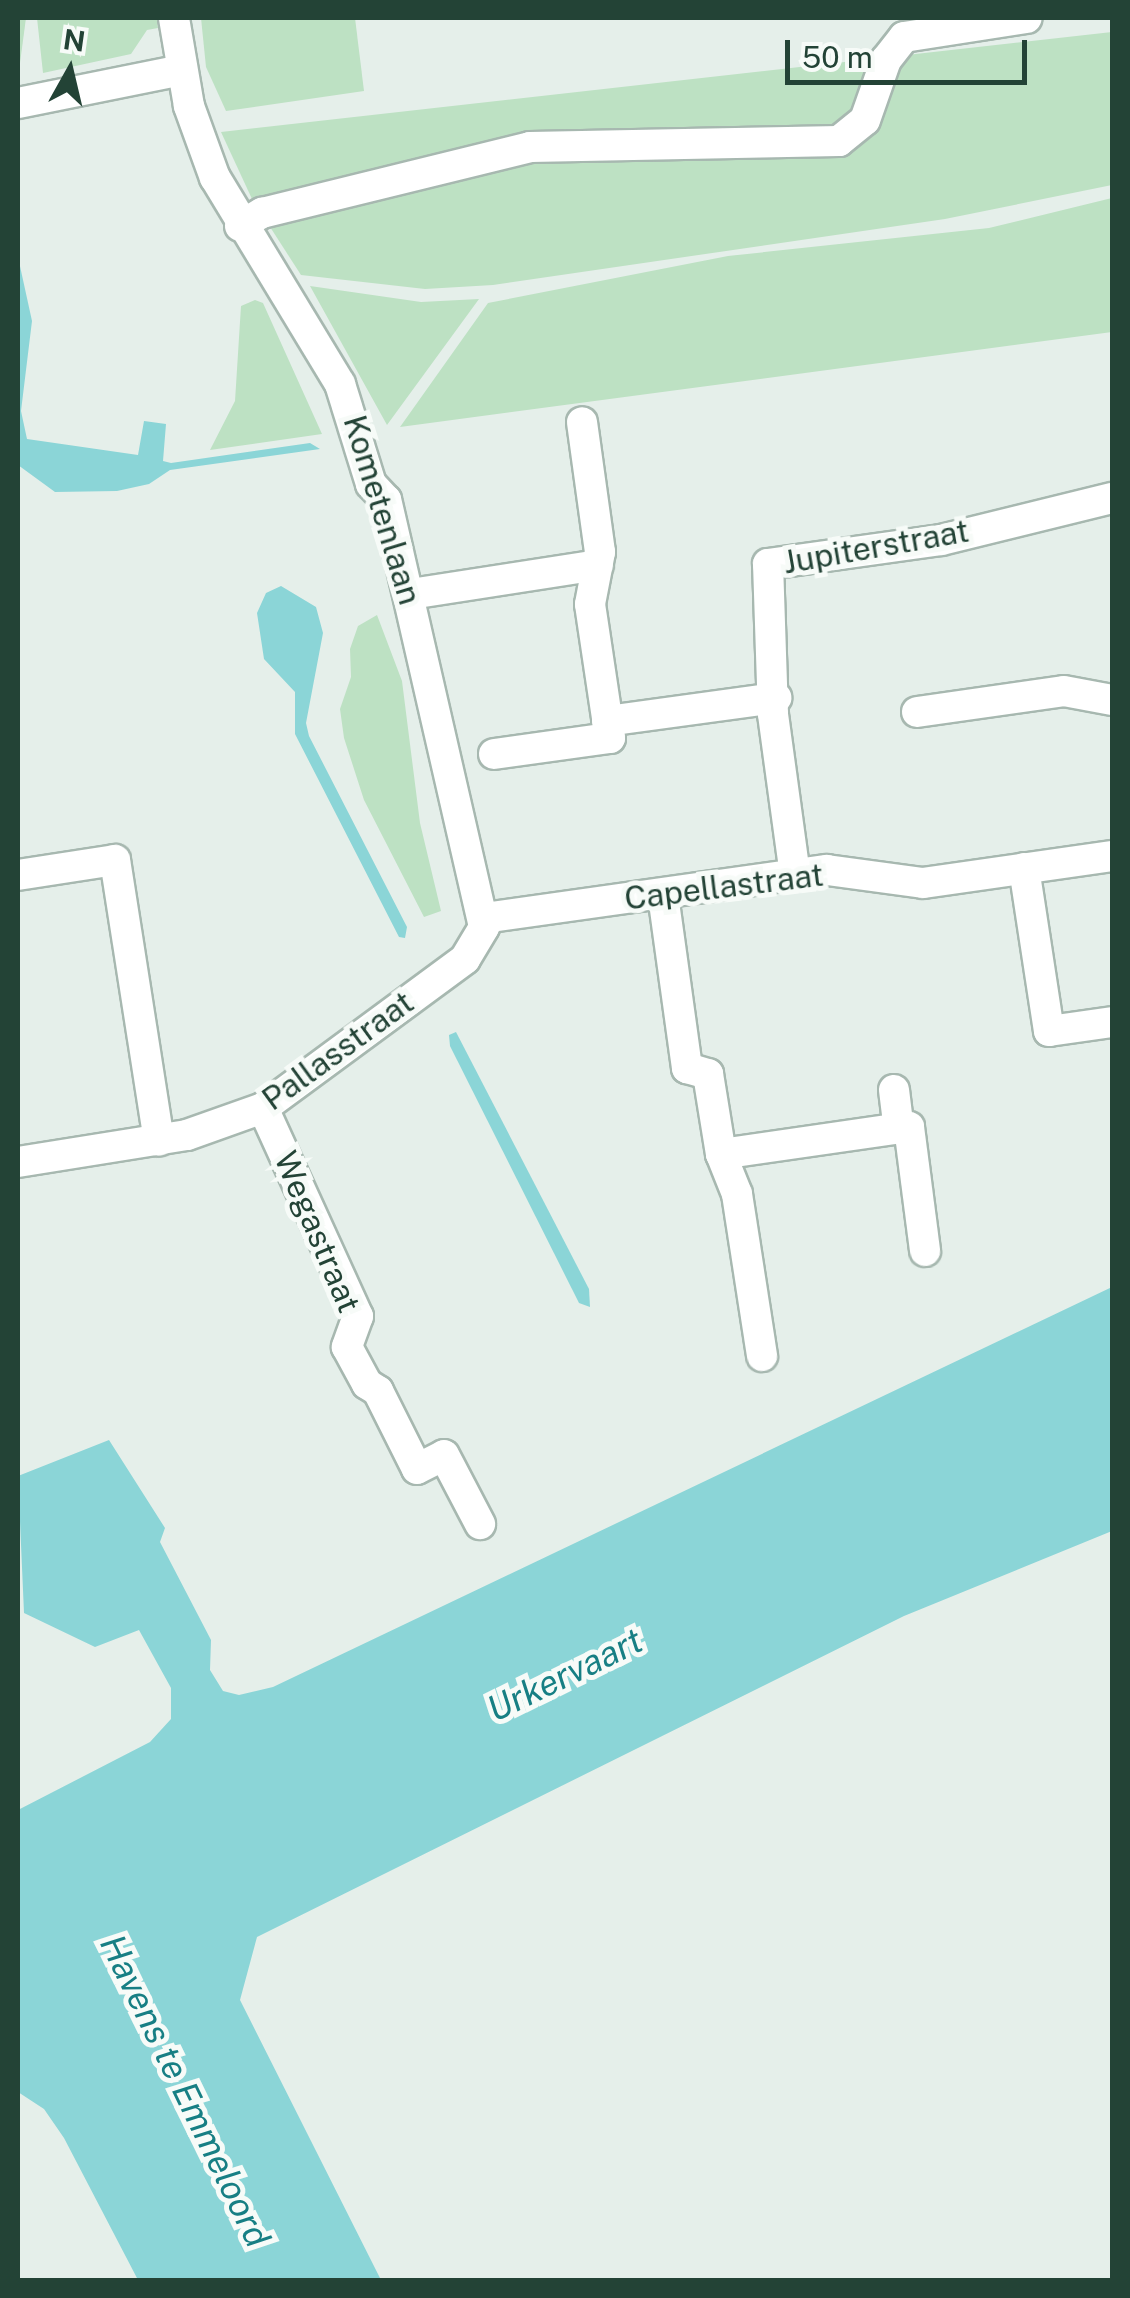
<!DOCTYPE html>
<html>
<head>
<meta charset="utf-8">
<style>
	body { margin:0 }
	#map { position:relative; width:1130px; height:2298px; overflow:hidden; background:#e5efea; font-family:"Public Sans",sans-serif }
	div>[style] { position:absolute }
	.green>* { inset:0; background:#bde1c3 }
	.water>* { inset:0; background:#8bd5d7 }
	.roads { filter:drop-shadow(2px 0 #a7b8b0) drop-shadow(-2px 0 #a7b8b0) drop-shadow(0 2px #a7b8b0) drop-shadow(0 -2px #a7b8b0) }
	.minor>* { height:30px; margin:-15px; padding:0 15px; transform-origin:15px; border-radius:15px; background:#fff }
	span { translate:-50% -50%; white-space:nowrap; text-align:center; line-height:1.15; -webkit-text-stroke:10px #f7fbf8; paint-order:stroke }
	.street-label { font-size:32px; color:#234336 }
	.water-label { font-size:35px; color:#177f84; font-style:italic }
	.frame { position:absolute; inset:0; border:20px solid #234336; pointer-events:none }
	.north { position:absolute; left:20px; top:20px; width:100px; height:100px; -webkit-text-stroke:8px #f7fbf8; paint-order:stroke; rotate:8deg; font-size:28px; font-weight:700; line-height:40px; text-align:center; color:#234336 }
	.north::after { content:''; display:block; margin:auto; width:35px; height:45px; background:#234336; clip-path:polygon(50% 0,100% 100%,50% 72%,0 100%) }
	.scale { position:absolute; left:785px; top:40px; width:242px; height:45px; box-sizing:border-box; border:5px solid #234336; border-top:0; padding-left:12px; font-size:30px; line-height:35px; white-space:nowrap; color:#234336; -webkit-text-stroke:8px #f7fbf8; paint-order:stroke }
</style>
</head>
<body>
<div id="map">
	<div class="green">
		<div style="clip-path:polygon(18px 18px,26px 18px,18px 78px)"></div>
		<div style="clip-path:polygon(37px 18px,157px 18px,158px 28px,147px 30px,131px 54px,43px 73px)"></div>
		<div style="clip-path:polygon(201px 18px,355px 18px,364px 91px,226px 111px,206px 67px)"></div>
		<div style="clip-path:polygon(1112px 32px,1112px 185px,945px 219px,493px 285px,425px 289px,301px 275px,252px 199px,221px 132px)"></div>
		<div style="clip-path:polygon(1112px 198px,1112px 332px,400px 427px,488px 303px,728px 256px,989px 228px)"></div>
		<div style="clip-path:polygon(310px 286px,421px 302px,479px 299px,387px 425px)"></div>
		<div style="clip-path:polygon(255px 300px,263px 303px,322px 434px,210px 450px,235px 401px,241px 306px)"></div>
		<div style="clip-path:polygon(377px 615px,402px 681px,420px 823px,441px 911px,424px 917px,364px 800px,344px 738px,340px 709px,351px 677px,350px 649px,358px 626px)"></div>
	</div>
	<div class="water">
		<div style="clip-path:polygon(18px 257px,32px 321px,21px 411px,27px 439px,138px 455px,144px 421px,166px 424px,163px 461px,171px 463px,310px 443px,320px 449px,170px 470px,149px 484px,117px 491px,55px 492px,18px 465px)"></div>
		<div style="clip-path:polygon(281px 586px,316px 607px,323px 633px,306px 723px,309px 736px,407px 927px,405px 938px,399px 937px,295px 734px,295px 692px,264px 659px,257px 613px,266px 593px)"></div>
		<div style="clip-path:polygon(456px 1032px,589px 1289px,590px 1307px,579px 1303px,450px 1046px,449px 1035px)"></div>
		<div style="clip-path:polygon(1112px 1287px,1112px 1531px,904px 1616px,257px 1937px,240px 2000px,381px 2280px,138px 2280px,64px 2138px,44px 2109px,18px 2092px,18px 1810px,150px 1742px,171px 1719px,171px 1688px,139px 1630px,95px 1647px,24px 1613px,18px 1476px,109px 1440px,165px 1528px,160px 1542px,211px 1640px,210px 1670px,223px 1691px,239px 1695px,273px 1687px)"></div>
	</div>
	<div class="roads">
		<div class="minor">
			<div style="left:18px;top:103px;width:166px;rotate:-11.4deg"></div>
			<div style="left:240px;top:226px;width:26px;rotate:-31deg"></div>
			<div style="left:262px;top:213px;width:276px;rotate:-13.8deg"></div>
			<div style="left:530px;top:147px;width:309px;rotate:-1.1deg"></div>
			<div style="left:839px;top:141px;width:33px;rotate:-39deg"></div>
			<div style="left:865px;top:120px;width:64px;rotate:-70.7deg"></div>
			<div style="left:886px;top:60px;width:29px;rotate:-52deg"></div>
			<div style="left:904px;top:37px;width:124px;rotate:-8.8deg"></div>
			<div style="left:411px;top:594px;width:189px;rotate:-8.8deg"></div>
			<div style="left:917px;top:712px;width:148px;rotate:-8.1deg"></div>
			<div style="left:1064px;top:691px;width:49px;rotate:10.6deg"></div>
			<div style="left:607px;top:721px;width:171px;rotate:-7.8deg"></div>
			<div style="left:494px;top:754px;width:117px;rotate:-7.9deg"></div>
			<div style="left:610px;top:738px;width:135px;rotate:-98.5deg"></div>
			<div style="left:590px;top:604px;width:53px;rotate:-79.1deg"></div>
			<div style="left:600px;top:552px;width:131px;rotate:-97.9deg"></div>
			<div style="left:1024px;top:868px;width:165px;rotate:81.3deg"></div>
			<div style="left:1049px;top:1031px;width:64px;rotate:-8.1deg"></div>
			<div style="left:18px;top:875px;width:98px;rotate:-8.8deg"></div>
			<div style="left:115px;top:860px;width:284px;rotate:81.1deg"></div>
			<div style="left:795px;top:875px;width:162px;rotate:-97.8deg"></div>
			<div style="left:773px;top:714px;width:150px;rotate:-91.9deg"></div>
			<div style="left:768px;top:564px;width:175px;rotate:-7.9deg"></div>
			<div style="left:941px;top:540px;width:176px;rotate:-13.8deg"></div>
			<div style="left:663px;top:895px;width:175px;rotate:82.1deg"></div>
			<div style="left:687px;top:1068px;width:22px;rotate:16deg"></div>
			<div style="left:708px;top:1074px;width:81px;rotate:80.8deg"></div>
			<div style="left:721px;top:1154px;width:43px;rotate:68.2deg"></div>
			<div style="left:737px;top:1194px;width:164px;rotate:81.2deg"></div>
			<div style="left:484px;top:918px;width:346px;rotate:-8deg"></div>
			<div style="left:827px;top:870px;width:97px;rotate:7.7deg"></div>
			<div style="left:923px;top:883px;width:191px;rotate:-8.1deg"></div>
			<div style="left:894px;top:1090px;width:38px;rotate:83deg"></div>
			<div style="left:263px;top:1108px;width:229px;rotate:65.5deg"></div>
			<div style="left:358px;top:1316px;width:33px;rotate:110deg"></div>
			<div style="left:347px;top:1347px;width:42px;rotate:61.6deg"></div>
			<div style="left:367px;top:1384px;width:13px;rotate:32deg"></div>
			<div style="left:378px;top:1391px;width:87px;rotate:63.4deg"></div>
			<div style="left:417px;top:1469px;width:30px;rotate:-27deg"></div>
			<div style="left:444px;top:1455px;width:78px;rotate:62.4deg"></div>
			<div style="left:721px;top:1154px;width:190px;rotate:-8.2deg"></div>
			<div style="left:909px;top:1127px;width:125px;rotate:82.6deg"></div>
			<div style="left:18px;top:1162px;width:171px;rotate:-9.1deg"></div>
			<div style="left:187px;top:1135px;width:81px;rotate:-19.6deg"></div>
			<div style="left:263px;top:1108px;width:251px;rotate:-36.4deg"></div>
			<div style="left:465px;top:959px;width:37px;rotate:-59deg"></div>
			<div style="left:484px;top:927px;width:438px;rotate:-102.9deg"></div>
			<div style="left:386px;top:500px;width:22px;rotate:-133deg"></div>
			<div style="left:371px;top:484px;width:105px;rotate:-107.2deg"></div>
			<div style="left:340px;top:384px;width:241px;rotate:-121.2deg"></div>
			<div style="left:215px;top:178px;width:77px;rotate:-109.9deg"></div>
			<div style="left:189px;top:106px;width:89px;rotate:-99.7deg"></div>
		</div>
	</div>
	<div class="street-label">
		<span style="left:382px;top:510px;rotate:73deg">Kometenlaan</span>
		<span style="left:876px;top:547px;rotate:-10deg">Jupiterstraat</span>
		<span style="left:724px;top:887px;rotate:-7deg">Capellastraat</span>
		<span style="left:338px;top:1051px;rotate:-36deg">Pallasstraat</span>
		<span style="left:317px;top:1232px;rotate:67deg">Wegastraat</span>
	</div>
	<div class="water-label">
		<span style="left:565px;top:1675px;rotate:-26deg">Urkervaart</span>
		<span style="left:185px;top:2091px;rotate:64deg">Havens te Emmeloord</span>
	</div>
	<div class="frame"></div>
	<div class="north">N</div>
	<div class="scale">50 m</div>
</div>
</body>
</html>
